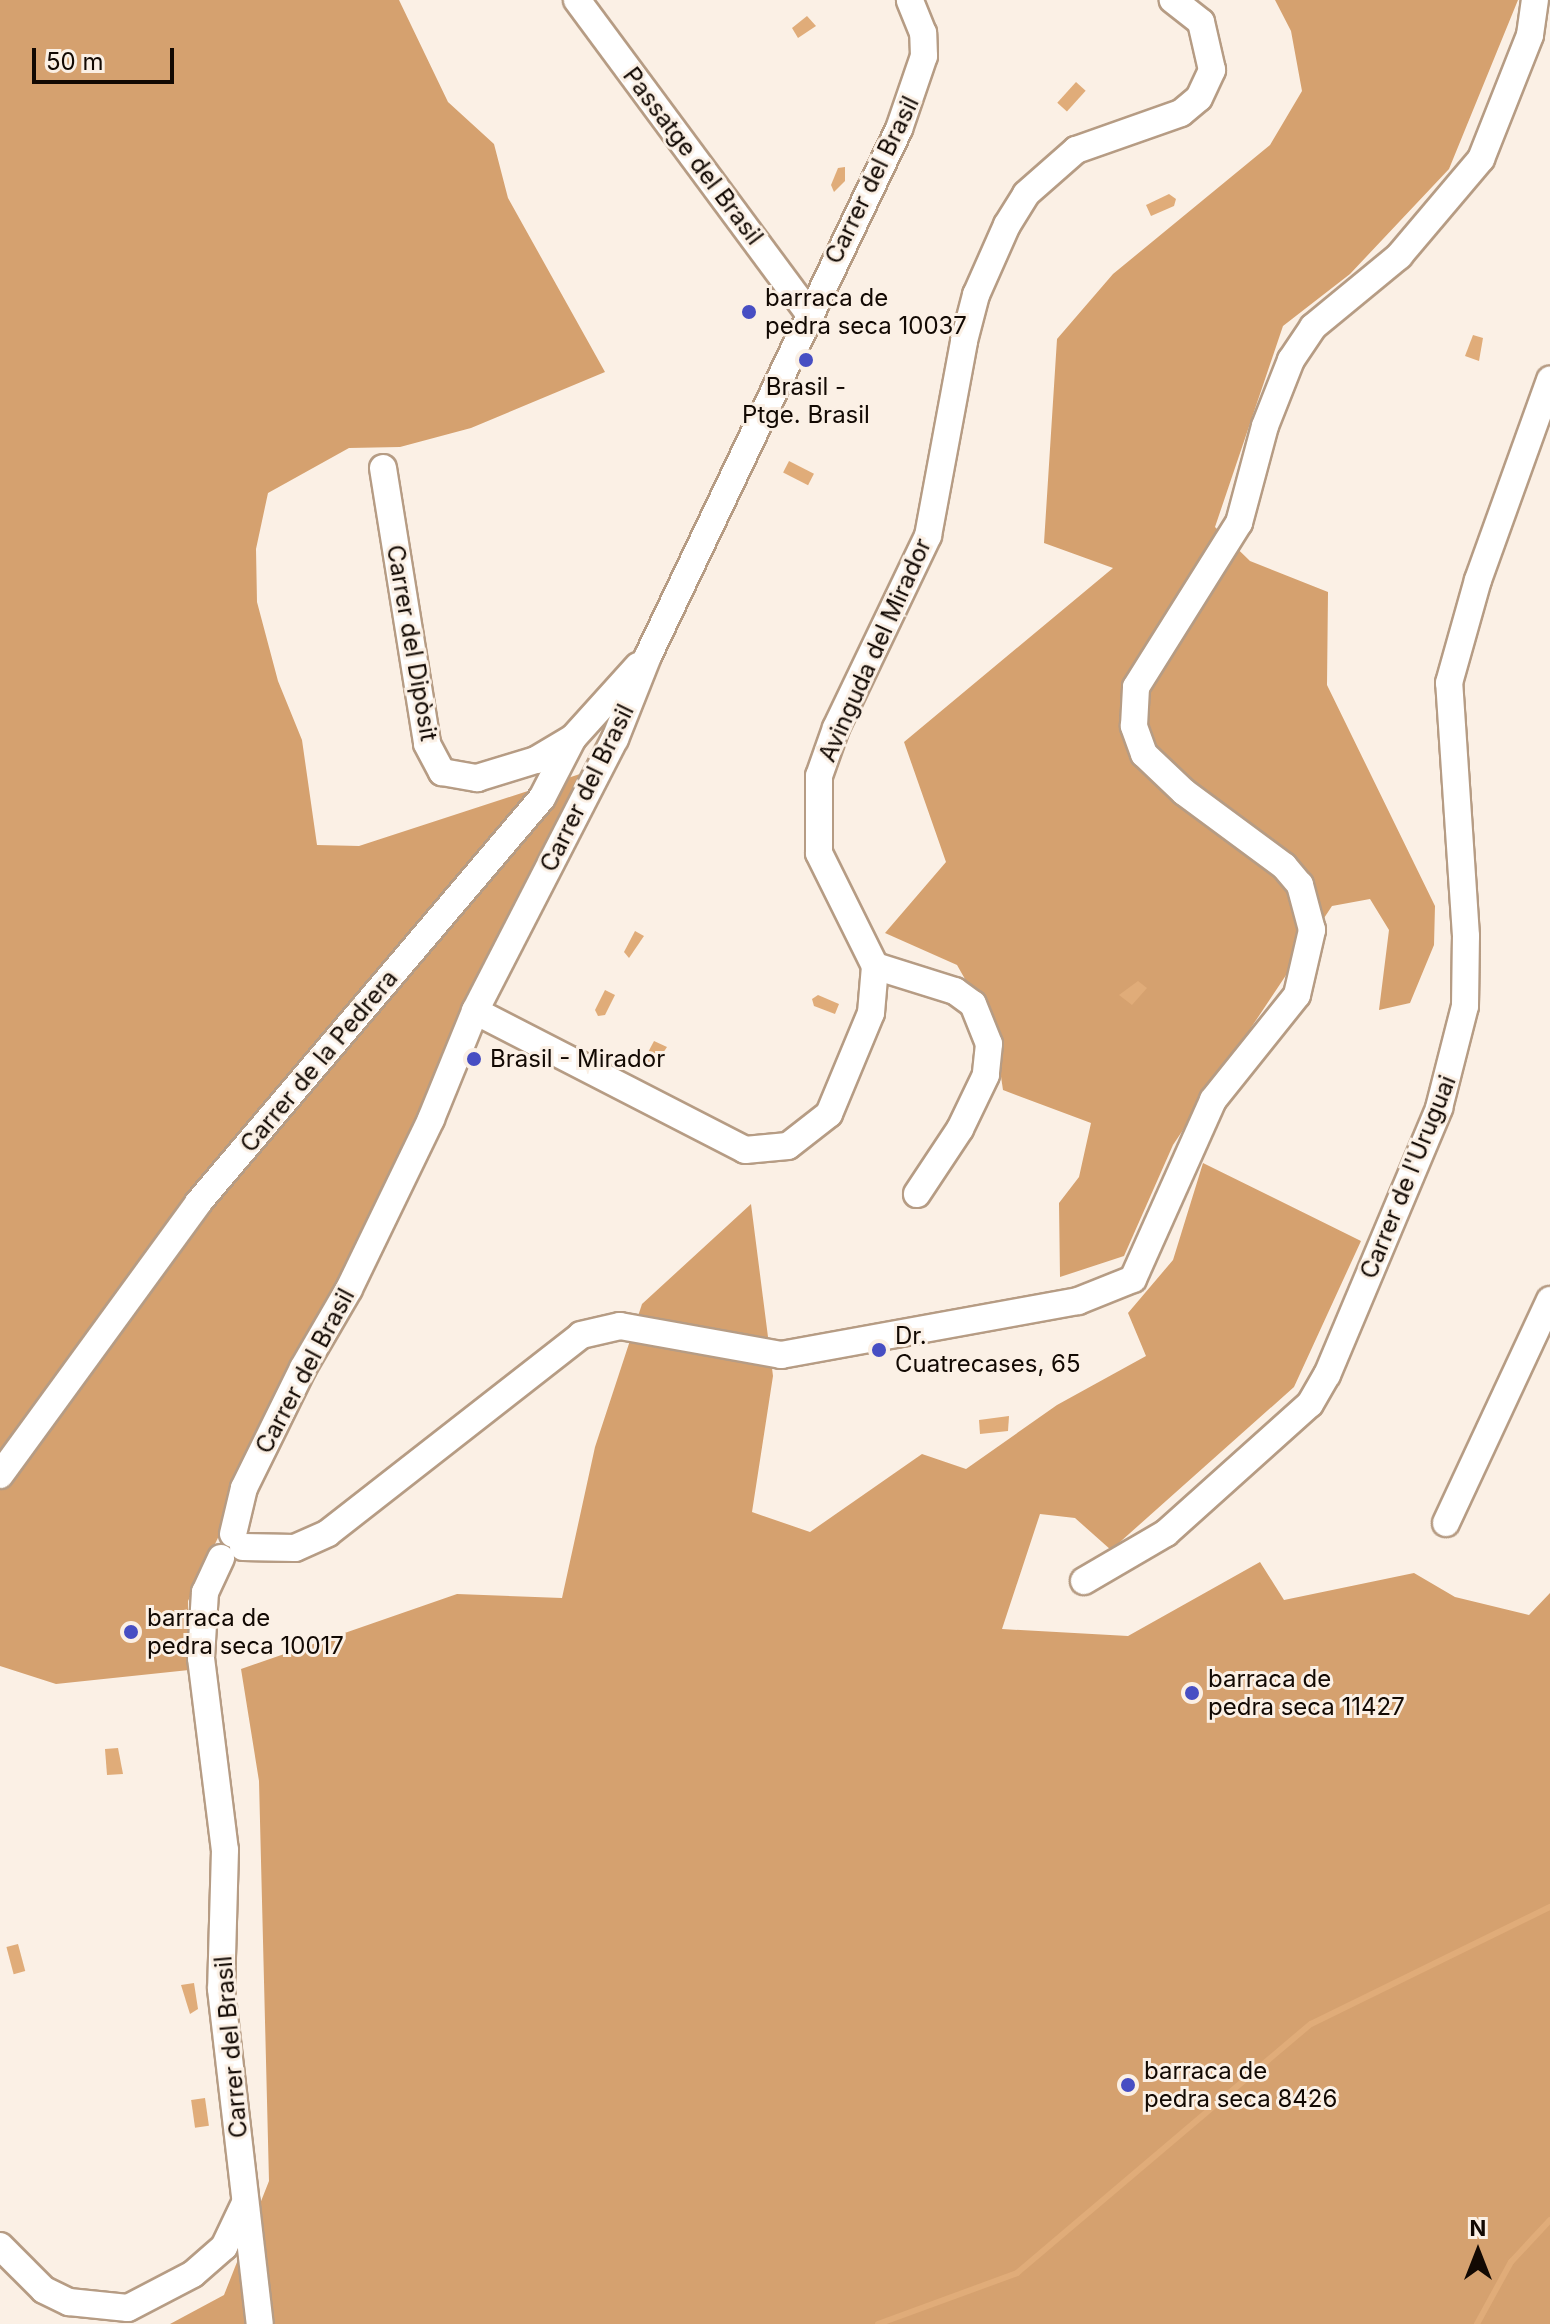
<!DOCTYPE html>
<html>
<head>
<meta charset="utf-8">
<style>
	body { margin:0 }
	#map { position:relative; width:1550px; height:2324px; overflow:hidden; background:#fbf0e5; font-family:Inter,sans-serif }
	div>[style] { position:absolute }
	.forest>* { inset:0; background:#d5a16f }
	.water>* { inset:0; background:#e0ac79; transform-origin:0 0 }
	.stream>* { height:6px; margin:-3px; padding:0 3px; transform-origin:3px; border-radius:3px; background:#e0ac79 }
	.roads { filter:drop-shadow(2px 0 #b69c84) drop-shadow(-2px 0 #b69c84) drop-shadow(0 2px #b69c84) drop-shadow(0 -2px #b69c84) }
	.minor>* { height:26px; margin:-13px; padding:0 13px; transform-origin:13px; border-radius:13px; background:#fff }
	.dots>* { width:22px; height:22px; translate:-50% -50%; box-sizing:border-box; border:4px solid #fbf0e5; border-radius:50% }
	span { translate:-50% -50%; white-space:nowrap; text-align:center; line-height:1.15; -webkit-text-stroke:6px #fbf0e5; paint-order:stroke }
	.street-label { font-size:24px; color:#120903 }
	.poi-label { font-size:24px; color:#120903 }
	.left { translate:0 -50%; text-align:left }
	.north { position:absolute; left:1438px; top:2212px; width:80px; height:80px; -webkit-text-stroke:6px #fbf0e5; paint-order:stroke; rotate:0deg; font-size:22px; font-weight:700; line-height:32px; text-align:center; color:#120903 }
	.north::after { content:''; display:block; margin:auto; width:28px; height:36px; background:#120903; clip-path:polygon(50% 0,100% 100%,50% 72%,0 100%) }
	.scale { position:absolute; left:32px; top:48px; width:142px; height:36px; box-sizing:border-box; border:4px solid #120903; border-top:0; padding-left:10px; font-size:24px; line-height:28px; white-space:nowrap; color:#120903; -webkit-text-stroke:6px #fbf0e5; paint-order:stroke }
</style>
</head>
<body>
<div id="map">
	<div class="forest">
		<div style="clip-path:polygon(0 0,399px 0,448px 102px,494px 144px,508px 198px,605px 372px,471px 428px,400px 447px,349px 448px,268px 493px,256px 549px,257px 602px,278px 681px,302px 740px,317px 845px,359px 846px,580px 774px,188px 1601px,189px 1670px,56px 1684px,0 1666px)"></div>
		<div style="clip-path:polygon(1275px 0,1518px 0,1449px 169px,1350px 274px,1283px 326px,1215px 527px,1250px 561px,1328px 592px,1327px 685px,1435px 906px,1434px 945px,1410px 1003px,1379px 1010px,1389px 930px,1370px 899px,1332px 906px,1173px 1145px,1124px 1256px,1060px 1277px,1059px 1203px,1079px 1177px,1091px 1123px,1003px 1090px,994px 1030px,957px 965px,885px 933px,946px 862px,904px 742px,1113px 568px,1044px 543px,1057px 339px,1113px 274px,1270px 145px,1302px 91px,1291px 31px)"></div>
		<div style="clip-path:polygon(1203px 1163px,1361px 1241px,1294px 1387px,1111px 1550px,1075px 1518px,1040px 1514px,1002px 1629px,1128px 1636px,1260px 1562px,1284px 1600px,1414px 1573px,1455px 1597px,1529px 1615px,1550px 1593px,1550px 2324px,170px 2324px,224px 2295px,269px 2181px,259px 1781px,241px 1669px,457px 1594px,562px 1598px,595px 1447px,642px 1304px,751px 1204px,773px 1376px,752px 1512px,810px 1532px,922px 1454px,966px 1469px,1057px 1405px,1146px 1356px,1128px 1313px,1173px 1260px)"></div>
	</div>
	<div class="water">
		<div style="clip-path:polygon(807px 16px,816px 26px,798px 38px,792px 28px)"></div>
		<div style="left:1076px;top:82px;width:13px;height:28px;rotate:42deg"></div>
		<div style="clip-path:polygon(845px 167px,845px 181px,834px 192px,831px 185px,838px 168px)"></div>
		<div style="clip-path:polygon(1169px 194px,1176px 199px,1174px 206px,1151px 216px,1146px 205px)"></div>
		<div style="clip-path:polygon(1473px 335px,1483px 338px,1479px 361px,1465px 356px)"></div>
		<div style="left:789px;top:461px;width:28px;height:13px;rotate:27deg"></div>
		<div style="clip-path:polygon(635px 931px,644px 936px,629px 958px,624px 952px)"></div>
		<div style="clip-path:polygon(1138px 981px,1147px 988px,1132px 1005px,1119px 995px)"></div>
		<div style="clip-path:polygon(605px 990px,615px 995px,605px 1015px,598px 1016px,595px 1010px)"></div>
		<div style="clip-path:polygon(818px 995px,839px 1004px,835px 1014px,814px 1006px,812px 999px)"></div>
		<div style="clip-path:polygon(654px 1041px,667px 1047px,655px 1065px,644px 1060px)"></div>
		<div style="clip-path:polygon(1009px 1416px,1008px 1431px,980px 1434px,979px 1420px)"></div>
		<div style="clip-path:polygon(118px 1748px,123px 1774px,107px 1775px,105px 1749px)"></div>
		<div style="left:18px;top:1944px;width:28px;height:12px;rotate:75deg"></div>
		<div style="clip-path:polygon(194px 1983px,198px 2009px,190px 2014px,181px 1985px)"></div>
		<div style="left:205px;top:2098px;width:28px;height:14px;rotate:82deg"></div>
	</div>
	<div class="stream">
		<div style="left:878px;top:2324px;width:148px;rotate:-20.1deg"></div>
		<div style="left:1017px;top:2273px;width:385px;rotate:-40.3deg"></div>
		<div style="left:1311px;top:2024px;width:266px;rotate:-26.1deg"></div>
		<div style="left:1477px;top:2324px;width:71px;rotate:-61.3deg"></div>
		<div style="left:1511px;top:2262px;width:57px;rotate:-47.1deg"></div>
	</div>
	<div class="roads">
		<div class="minor">
			<div style="left:577px;top:0;width:388px;rotate:53.5deg"></div>
			<div style="left:383px;top:468px;width:279px;rotate:80.9deg"></div>
			<div style="left:427px;top:744px;width:32px;rotate:62deg"></div>
			<div style="left:442px;top:772px;width:36px;rotate:10deg"></div>
			<div style="left:477px;top:778px;width:62px;rotate:-17deg"></div>
			<div style="left:536px;top:760px;width:43px;rotate:-30.7deg"></div>
			<div style="left:875px;top:966px;width:84px;rotate:17.4deg"></div>
			<div style="left:955px;top:991px;width:22px;rotate:36deg"></div>
			<div style="left:973px;top:1004px;width:43px;rotate:68.2deg"></div>
			<div style="left:989px;top:1044px;width:31px;rotate:96deg"></div>
			<div style="left:986px;top:1075px;width:60px;rotate:115.7deg"></div>
			<div style="left:960px;top:1129px;width:78px;rotate:123.5deg"></div>
			<div style="left:475px;top:1011px;width:304px;rotate:27.2deg"></div>
			<div style="left:745px;top:1150px;width:43px;rotate:-5.3deg"></div>
			<div style="left:788px;top:1146px;width:52px;rotate:-38deg"></div>
			<div style="left:829px;top:1114px;width:109px;rotate:-67.4deg"></div>
			<div style="left:871px;top:1013px;width:47px;rotate:-85.1deg"></div>
			<div style="left:875px;top:966px;width:126px;rotate:-116.4deg"></div>
			<div style="left:819px;top:853px;width:77px;rotate:-90deg"></div>
			<div style="left:819px;top:776px;width:51px;rotate:-70.5deg"></div>
			<div style="left:836px;top:728px;width:213px;rotate:-64.4deg"></div>
			<div style="left:928px;top:536px;width:198px;rotate:-79.5deg"></div>
			<div style="left:964px;top:341px;width:48px;rotate:-75.4deg"></div>
			<div style="left:976px;top:295px;width:77px;rotate:-66.1deg"></div>
			<div style="left:1007px;top:225px;width:36px;rotate:-58deg"></div>
			<div style="left:1026px;top:194px;width:67px;rotate:-41.3deg"></div>
			<div style="left:1076px;top:150px;width:111px;rotate:-19.4deg"></div>
			<div style="left:1181px;top:113px;width:23px;rotate:-40deg"></div>
			<div style="left:1199px;top:98px;width:31px;rotate:-65deg"></div>
			<div style="left:1212px;top:70px;width:49px;rotate:-102.9deg"></div>
			<div style="left:1201px;top:22px;width:36px;rotate:-142deg"></div>
			<div style="left:0;top:1475px;width:336px;rotate:-53.9deg"></div>
			<div style="left:198px;top:1203px;width:531px;rotate:-49.66deg"></div>
			<div style="left:542px;top:798px;width:68px;rotate:-62.7deg"></div>
			<div style="left:573px;top:738px;width:97px;rotate:-47.9deg"></div>
			<div style="left:1446px;top:1523px;width:246px;rotate:-65deg"></div>
			<div style="left:233px;top:1534px;width:47px;rotate:-76.6deg"></div>
			<div style="left:244px;top:1488px;width:134px;rotate:-63.8deg"></div>
			<div style="left:303px;top:1368px;width:91px;rotate:-59.8deg"></div>
			<div style="left:349px;top:1289px;width:189px;rotate:-64.2deg"></div>
			<div style="left:431px;top:1119px;width:117px;rotate:-67.8deg"></div>
			<div style="left:475px;top:1011px;width:306px;rotate:-62.8deg"></div>
			<div style="left:615px;top:739px;width:89px;rotate:-68.3deg"></div>
			<div style="left:648px;top:656px;width:584px;rotate:-64.53deg"></div>
			<div style="left:899px;top:129px;width:77px;rotate:-71.1deg"></div>
			<div style="left:924px;top:56px;width:23px;rotate:-92deg"></div>
			<div style="left:923px;top:33px;width:35px;rotate:-112deg"></div>
			<div style="left:243px;top:1547px;width:52px;rotate:1.1deg"></div>
			<div style="left:295px;top:1548px;width:36px;rotate:-24deg"></div>
			<div style="left:328px;top:1533px;width:321px;rotate:-38deg"></div>
			<div style="left:581px;top:1335px;width:40px;rotate:-13deg"></div>
			<div style="left:620px;top:1326px;width:164px;rotate:10.2deg"></div>
			<div style="left:781px;top:1355px;width:302px;rotate:-10.3deg"></div>
			<div style="left:1078px;top:1301px;width:59px;rotate:-21.8deg"></div>
			<div style="left:1133px;top:1279px;width:196px;rotate:-65.9deg"></div>
			<div style="left:1213px;top:1100px;width:134px;rotate:-51.3deg"></div>
			<div style="left:1297px;top:995px;width:67px;rotate:-77deg"></div>
			<div style="left:1312px;top:930px;width:47px;rotate:-104.9deg"></div>
			<div style="left:1300px;top:885px;width:25px;rotate:-130deg"></div>
			<div style="left:1284px;top:866px;width:124px;rotate:-143.5deg"></div>
			<div style="left:1184px;top:792px;width:55px;rotate:-136.5deg"></div>
			<div style="left:1144px;top:754px;width:30px;rotate:-110deg"></div>
			<div style="left:1134px;top:726px;width:39px;rotate:-87deg"></div>
			<div style="left:1136px;top:687px;width:194px;rotate:-57.9deg"></div>
			<div style="left:1239px;top:523px;width:100px;rotate:-75deg"></div>
			<div style="left:1265px;top:426px;width:71px;rotate:-68.5deg"></div>
			<div style="left:1291px;top:360px;width:40px;rotate:-56deg"></div>
			<div style="left:1313px;top:327px;width:112px;rotate:-39.5deg"></div>
			<div style="left:1399px;top:256px;width:127px;rotate:-49.8deg"></div>
			<div style="left:1481px;top:159px;width:133px;rotate:-68.4deg"></div>
			<div style="left:1530px;top:35px;width:35px;rotate:-82deg"></div>
			<div style="left:221px;top:1558px;width:38px;rotate:115deg"></div>
			<div style="left:205px;top:1592px;width:66px;rotate:93.5deg"></div>
			<div style="left:201px;top:1658px;width:193px;rotate:82.9deg"></div>
			<div style="left:225px;top:1850px;width:139px;rotate:91.6deg"></div>
			<div style="left:221px;top:1989px;width:337px;rotate:83.4deg"></div>
			<div style="left:1084px;top:1581px;width:95px;rotate:-30.3deg"></div>
			<div style="left:1166px;top:1533px;width:193px;rotate:-41.9deg"></div>
			<div style="left:1310px;top:1404px;width:34px;rotate:-60deg"></div>
			<div style="left:1327px;top:1375px;width:290px;rotate:-67.2deg"></div>
			<div style="left:1439px;top:1108px;width:105px;rotate:-75.7deg"></div>
			<div style="left:1465px;top:1006px;width:70px;rotate:-89.2deg"></div>
			<div style="left:1466px;top:936px;width:254px;rotate:-93.8deg"></div>
			<div style="left:1449px;top:683px;width:107px;rotate:-74.3deg"></div>
			<div style="left:1478px;top:580px;width:213px;rotate:-70.2deg"></div>
			<div style="left:0;top:2246px;width:62px;rotate:45deg"></div>
			<div style="left:44px;top:2290px;width:28px;rotate:26deg"></div>
			<div style="left:69px;top:2302px;width:59px;rotate:5.8deg"></div>
			<div style="left:128px;top:2308px;width:73px;rotate:-27.6deg"></div>
			<div style="left:193px;top:2274px;width:41px;rotate:-41.1deg"></div>
			<div style="left:224px;top:2247px;width:47px;rotate:-64.5deg"></div>
		</div>
	</div>
	<div class="dots">
		<div style="left:749px;top:312px;background:#474ec3"></div>
		<div style="left:806px;top:360px;background:#474ec3"></div>
		<div style="left:474px;top:1059px;background:#474ec3"></div>
		<div style="left:879px;top:1350px;background:#474ec3"></div>
		<div style="left:131px;top:1632px;background:#474ec3"></div>
		<div style="left:1192px;top:1693px;background:#474ec3"></div>
		<div style="left:1128px;top:2085px;background:#474ec3"></div>
	</div>
	<div class="street-label">
		<span style="left:693px;top:156px;rotate:53deg">Passatge del Brasil</span>
		<span style="left:872px;top:180px;rotate:-64deg">Carrer del Brasil</span>
		<span style="left:412px;top:643px;rotate:80deg">Carrer del Dipòsit</span>
		<span style="left:875px;top:650px;rotate:-66deg">Avinguda del Mirador</span>
		<span style="left:587px;top:788px;rotate:-64deg">Carrer del Brasil</span>
		<span style="left:319px;top:1061px;rotate:-50deg">Carrer de la Pedrera</span>
		<span style="left:1408px;top:1177px;rotate:-68deg">Carrer de l'Uruguai</span>
		<span style="left:305px;top:1371px;rotate:-62deg">Carrer del Brasil</span>
		<span style="left:231px;top:2047px;rotate:-95deg">Carrer del Brasil</span>
	</div>
	<div class="poi-label">
		<span class="left" style="left:765px;top:312px">barraca de<br>pedra seca 10037</span>
		<span style="left:806px;top:401px">Brasil -<br>Ptge. Brasil</span>
		<span class="left" style="left:490px;top:1059px">Brasil - Mirador</span>
		<span class="left" style="left:895px;top:1350px">Dr.<br>Cuatrecases, 65</span>
		<span class="left" style="left:147px;top:1632px">barraca de<br>pedra seca 10017</span>
		<span class="left" style="left:1208px;top:1693px">barraca de<br>pedra seca 11427</span>
		<span class="left" style="left:1144px;top:2085px">barraca de<br>pedra seca 8426</span>
	</div>
	<div class="north">N</div>
	<div class="scale">50 m</div>
</div>
</body>
</html>
